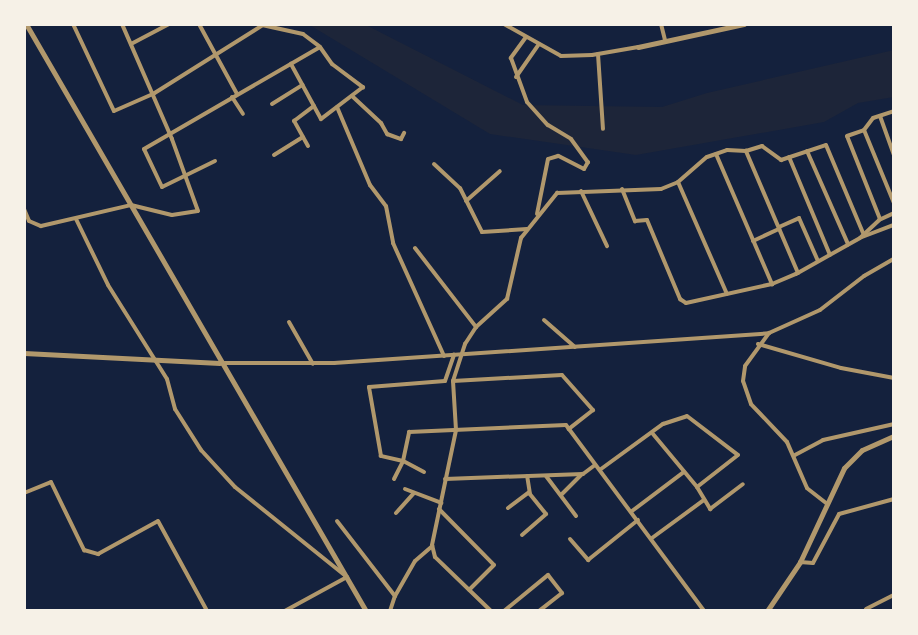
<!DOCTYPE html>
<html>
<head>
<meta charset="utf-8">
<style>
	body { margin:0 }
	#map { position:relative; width:918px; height:635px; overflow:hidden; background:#14213d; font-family:"Fira Sans",sans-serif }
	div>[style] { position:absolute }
	.green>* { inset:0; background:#1d2539 }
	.minor>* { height:4px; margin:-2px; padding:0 2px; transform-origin:2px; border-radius:2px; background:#b1986c }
	.tertiary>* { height:5px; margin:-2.5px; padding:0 2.5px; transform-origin:2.5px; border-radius:2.5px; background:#b1986c }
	span { translate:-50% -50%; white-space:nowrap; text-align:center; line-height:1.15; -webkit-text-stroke:7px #f6f1e7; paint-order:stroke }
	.frame { position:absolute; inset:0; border:26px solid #f6f1e7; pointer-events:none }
</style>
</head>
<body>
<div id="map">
	<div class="green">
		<div style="clip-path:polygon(308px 24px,364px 24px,523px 105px,662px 107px,707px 93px,894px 50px,894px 97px,858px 103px,824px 122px,636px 155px,490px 134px)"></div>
	</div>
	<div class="minor">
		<div style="left:73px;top:24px;width:96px;rotate:64.8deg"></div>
		<div style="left:114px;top:111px;width:43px;rotate:-23.6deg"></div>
		<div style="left:153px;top:94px;width:130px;rotate:-32.1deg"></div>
		<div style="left:199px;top:24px;width:80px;rotate:61.5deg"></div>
		<div style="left:504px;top:24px;width:65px;rotate:29.3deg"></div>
		<div style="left:561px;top:56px;width:31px;rotate:-2deg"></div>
		<div style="left:592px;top:55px;width:47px;rotate:-9.9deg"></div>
		<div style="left:661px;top:24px;width:16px;rotate:76deg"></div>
		<div style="left:262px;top:25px;width:42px;rotate:12.4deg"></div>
		<div style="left:303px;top:34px;width:21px;rotate:37deg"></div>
		<div style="left:320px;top:47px;width:21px;rotate:55deg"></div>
		<div style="left:332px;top:64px;width:39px;rotate:37deg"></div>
		<div style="left:363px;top:87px;width:53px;rotate:142.7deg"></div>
		<div style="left:321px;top:119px;width:63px;rotate:-118.6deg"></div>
		<div style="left:526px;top:37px;width:26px;rotate:126deg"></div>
		<div style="left:511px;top:58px;width:47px;rotate:70deg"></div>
		<div style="left:527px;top:102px;width:31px;rotate:48deg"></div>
		<div style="left:548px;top:125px;width:27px;rotate:31deg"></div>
		<div style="left:571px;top:139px;width:29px;rotate:54deg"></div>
		<div style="left:588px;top:162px;width:8px;rotate:120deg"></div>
		<div style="left:584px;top:169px;width:29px;rotate:-153deg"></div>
		<div style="left:558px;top:156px;width:10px;rotate:163deg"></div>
		<div style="left:548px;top:159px;width:56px;rotate:101.3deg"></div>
		<div style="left:131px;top:44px;width:43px;rotate:-27.8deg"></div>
		<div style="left:598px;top:54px;width:75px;rotate:86.2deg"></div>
		<div style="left:516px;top:77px;width:40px;rotate:-55.1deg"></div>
		<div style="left:352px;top:96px;width:40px;rotate:43deg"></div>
		<div style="left:381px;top:123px;width:13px;rotate:61deg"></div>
		<div style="left:387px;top:134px;width:15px;rotate:20deg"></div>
		<div style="left:401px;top:139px;width:7px;rotate:-63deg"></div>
		<div style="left:232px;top:97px;width:20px;rotate:57deg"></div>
		<div style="left:272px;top:104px;width:36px;rotate:-32deg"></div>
		<div style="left:337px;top:107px;width:85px;rotate:67.1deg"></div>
		<div style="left:370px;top:185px;width:26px;rotate:53deg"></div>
		<div style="left:386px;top:206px;width:38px;rotate:79deg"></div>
		<div style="left:393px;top:243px;width:124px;rotate:65.7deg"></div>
		<div style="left:880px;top:116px;width:41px;rotate:70.3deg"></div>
		<div style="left:864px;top:130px;width:79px;rotate:67.7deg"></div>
		<div style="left:308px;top:146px;width:29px;rotate:-119deg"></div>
		<div style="left:294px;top:121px;width:25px;rotate:-37deg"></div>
		<div style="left:807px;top:151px;width:102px;rotate:66.2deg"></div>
		<div style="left:716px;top:154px;width:142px;rotate:66.7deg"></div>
		<div style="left:274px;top:155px;width:34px;rotate:-32deg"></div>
		<div style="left:789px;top:157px;width:106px;rotate:67.3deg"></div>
		<div style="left:215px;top:161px;width:59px;rotate:153.9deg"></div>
		<div style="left:162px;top:187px;width:42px;rotate:-115.3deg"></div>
		<div style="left:144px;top:149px;width:203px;rotate:-30.1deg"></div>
		<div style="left:434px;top:164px;width:35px;rotate:43deg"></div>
		<div style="left:460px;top:188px;width:49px;rotate:63.4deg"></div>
		<div style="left:482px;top:232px;width:45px;rotate:-3.8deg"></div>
		<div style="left:678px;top:182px;width:122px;rotate:66.4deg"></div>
		<div style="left:622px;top:189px;width:35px;rotate:68deg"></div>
		<div style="left:635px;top:221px;width:12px;rotate:-5deg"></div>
		<div style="left:647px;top:220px;width:86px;rotate:67.3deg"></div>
		<div style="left:680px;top:299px;width:7px;rotate:34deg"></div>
		<div style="left:686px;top:303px;width:88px;rotate:-12.5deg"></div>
		<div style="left:772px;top:284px;width:26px;rotate:-23deg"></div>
		<div style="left:796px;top:274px;width:73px;rotate:-29.4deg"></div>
		<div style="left:860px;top:238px;width:26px;rotate:-43deg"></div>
		<div style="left:879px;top:220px;width:17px;rotate:-25deg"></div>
		<div style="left:581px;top:191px;width:61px;rotate:64.7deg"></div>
		<div style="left:466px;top:201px;width:45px;rotate:-41.4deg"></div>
		<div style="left:24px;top:209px;width:13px;rotate:67deg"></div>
		<div style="left:29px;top:221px;width:13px;rotate:23deg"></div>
		<div style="left:41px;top:226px;width:92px;rotate:-13.1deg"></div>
		<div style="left:131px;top:205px;width:42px;rotate:13.7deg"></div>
		<div style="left:172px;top:215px;width:26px;rotate:-9deg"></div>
		<div style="left:198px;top:211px;width:77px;rotate:-109.9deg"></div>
		<div style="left:172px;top:139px;width:125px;rotate:-113.5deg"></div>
		<div style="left:76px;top:219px;width:73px;rotate:64.1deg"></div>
		<div style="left:108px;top:285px;width:111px;rotate:57.9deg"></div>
		<div style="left:167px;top:379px;width:31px;rotate:75deg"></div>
		<div style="left:175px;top:409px;width:49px;rotate:57.6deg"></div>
		<div style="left:201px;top:450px;width:50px;rotate:47.4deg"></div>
		<div style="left:235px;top:487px;width:144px;rotate:38.8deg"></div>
		<div style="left:347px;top:577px;width:71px;rotate:151.3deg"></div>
		<div style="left:880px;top:219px;width:89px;rotate:-111.7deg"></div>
		<div style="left:847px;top:136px;width:18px;rotate:-19deg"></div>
		<div style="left:864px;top:130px;width:15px;rotate:-53deg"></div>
		<div style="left:873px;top:118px;width:22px;rotate:-18deg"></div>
		<div style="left:779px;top:227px;width:22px;rotate:-24deg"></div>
		<div style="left:799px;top:218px;width:47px;rotate:66.2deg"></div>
		<div style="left:862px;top:237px;width:34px;rotate:-21deg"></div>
		<div style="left:753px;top:241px;width:29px;rotate:-25deg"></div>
		<div style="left:415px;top:248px;width:100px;rotate:52.3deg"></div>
		<div style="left:798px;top:273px;width:133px;rotate:-113.1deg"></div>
		<div style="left:746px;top:151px;width:17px;rotate:-17deg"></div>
		<div style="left:762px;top:146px;width:24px;rotate:36deg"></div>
		<div style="left:781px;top:160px;width:47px;rotate:-18.4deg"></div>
		<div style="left:826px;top:145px;width:95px;rotate:67.2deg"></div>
		<div style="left:544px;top:320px;width:41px;rotate:41.1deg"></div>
		<div style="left:289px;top:322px;width:48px;rotate:60.3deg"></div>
		<div style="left:758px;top:344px;width:86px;rotate:16.1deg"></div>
		<div style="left:841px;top:368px;width:54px;rotate:10.7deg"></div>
		<div style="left:224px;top:363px;width:110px"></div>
		<div style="left:334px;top:363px;width:436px;rotate:-3.9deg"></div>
		<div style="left:453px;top:381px;width:109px;rotate:-3.2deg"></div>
		<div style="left:562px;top:375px;width:47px;rotate:48.5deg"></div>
		<div style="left:593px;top:410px;width:31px;rotate:142deg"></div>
		<div style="left:653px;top:434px;width:69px;rotate:50.3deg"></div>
		<div style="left:795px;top:455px;width:32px;rotate:-28deg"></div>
		<div style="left:823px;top:440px;width:73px;rotate:-12.7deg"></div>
		<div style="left:601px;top:469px;width:77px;rotate:-36deg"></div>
		<div style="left:663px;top:424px;width:25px;rotate:-18deg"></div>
		<div style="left:687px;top:416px;width:64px;rotate:37.4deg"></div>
		<div style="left:738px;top:455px;width:52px;rotate:142deg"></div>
		<div style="left:697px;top:487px;width:26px;rotate:59deg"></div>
		<div style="left:710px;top:509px;width:41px;rotate:-37.1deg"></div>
		<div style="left:424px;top:472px;width:24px;rotate:-152deg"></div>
		<div style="left:403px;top:461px;width:23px;rotate:-167deg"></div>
		<div style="left:381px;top:456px;width:70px;rotate:-99.9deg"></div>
		<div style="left:369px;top:387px;width:76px;rotate:-4.5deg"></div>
		<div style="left:445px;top:381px;width:28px;rotate:-71deg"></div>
		<div style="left:546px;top:476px;width:50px;rotate:53.1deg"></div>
		<div style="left:394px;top:479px;width:20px;rotate:-63deg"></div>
		<div style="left:403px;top:461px;width:30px;rotate:-78deg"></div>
		<div style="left:409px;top:432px;width:157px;rotate:-2.6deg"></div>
		<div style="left:566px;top:425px;width:232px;rotate:53.4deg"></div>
		<div style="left:445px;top:479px;width:138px;rotate:-2.1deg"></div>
		<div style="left:583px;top:474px;width:15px;rotate:-37deg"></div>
		<div style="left:405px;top:489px;width:39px;rotate:21deg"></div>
		<div style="left:24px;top:493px;width:29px;rotate:-22deg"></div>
		<div style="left:51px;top:482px;width:76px;rotate:64.1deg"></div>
		<div style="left:84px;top:550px;width:15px;rotate:16deg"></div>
		<div style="left:98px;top:554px;width:68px;rotate:-28.8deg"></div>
		<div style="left:158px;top:521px;width:102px;rotate:61.4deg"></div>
		<div style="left:561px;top:495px;width:30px;rotate:-45deg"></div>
		<div style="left:826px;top:503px;width:24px;rotate:-142deg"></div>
		<div style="left:807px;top:488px;width:50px;rotate:-113.5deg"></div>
		<div style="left:787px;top:442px;width:52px;rotate:-133.5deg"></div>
		<div style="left:751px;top:404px;width:24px;rotate:-109deg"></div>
		<div style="left:743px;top:381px;width:15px;rotate:-82deg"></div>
		<div style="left:745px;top:366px;width:41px;rotate:-54deg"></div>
		<div style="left:769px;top:333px;width:56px;rotate:-24.3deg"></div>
		<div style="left:820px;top:310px;width:56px;rotate:-37.7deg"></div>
		<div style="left:864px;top:276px;width:34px;rotate:-30deg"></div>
		<div style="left:508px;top:508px;width:26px;rotate:-37deg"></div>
		<div style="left:439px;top:509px;width:78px;rotate:45.5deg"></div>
		<div style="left:494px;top:565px;width:35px;rotate:135deg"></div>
		<div style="left:632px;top:511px;width:65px;rotate:-36.9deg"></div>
		<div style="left:396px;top:513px;width:27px;rotate:-48deg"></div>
		<div style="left:337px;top:521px;width:95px;rotate:52.3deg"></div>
		<div style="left:522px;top:535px;width:32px;rotate:-41deg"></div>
		<div style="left:546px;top:514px;width:26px;rotate:-129deg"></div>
		<div style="left:530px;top:494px;width:18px;rotate:-99deg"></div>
		<div style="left:652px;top:538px;width:64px;rotate:-36.2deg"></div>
		<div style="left:570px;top:539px;width:28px;rotate:49deg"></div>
		<div style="left:588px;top:560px;width:64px;rotate:-38.7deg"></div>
		<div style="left:800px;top:562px;width:13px;rotate:4deg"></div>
		<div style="left:813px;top:563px;width:55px;rotate:-62deg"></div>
		<div style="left:839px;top:514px;width:57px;rotate:-15.3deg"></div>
		<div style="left:866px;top:609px;width:31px;rotate:-27deg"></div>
		<div style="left:390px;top:611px;width:16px;rotate:-72deg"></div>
		<div style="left:395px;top:596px;width:40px;rotate:-60.3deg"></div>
		<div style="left:415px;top:561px;width:23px;rotate:-41deg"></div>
		<div style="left:491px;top:611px;width:78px;rotate:-136deg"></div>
		<div style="left:435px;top:557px;width:12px;rotate:-104deg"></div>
		<div style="left:432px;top:545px;width:117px;rotate:-78.2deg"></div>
		<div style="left:456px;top:430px;width:49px;rotate:-93.5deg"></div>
		<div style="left:453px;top:381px;width:39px;rotate:-72deg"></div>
		<div style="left:465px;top:344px;width:20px;rotate:-57deg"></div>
		<div style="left:476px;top:327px;width:42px;rotate:-42.1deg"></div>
		<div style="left:507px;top:299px;width:63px;rotate:-77.1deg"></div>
		<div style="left:521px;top:238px;width:58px;rotate:-51.3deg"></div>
		<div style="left:557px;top:193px;width:104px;rotate:-2.2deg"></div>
		<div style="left:661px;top:189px;width:18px;rotate:-22deg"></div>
		<div style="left:678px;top:182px;width:38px;rotate:-41deg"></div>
		<div style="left:707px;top:157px;width:21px;rotate:-19deg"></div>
		<div style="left:727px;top:150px;width:19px;rotate:3deg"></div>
		<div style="left:504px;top:611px;width:57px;rotate:-39.3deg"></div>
		<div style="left:548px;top:575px;width:23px;rotate:52deg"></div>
		<div style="left:562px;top:593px;width:29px;rotate:142deg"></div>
	</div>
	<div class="tertiary">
		<div style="left:26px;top:24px;width:678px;rotate:59.92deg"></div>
		<div style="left:638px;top:47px;width:108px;rotate:-12.2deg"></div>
		<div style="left:24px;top:353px;width:196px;rotate:2.9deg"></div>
		<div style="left:767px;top:611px;width:59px;rotate:-56deg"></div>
		<div style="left:800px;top:562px;width:104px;rotate:-64.9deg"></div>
		<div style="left:844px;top:468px;width:25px;rotate:-45deg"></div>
		<div style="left:862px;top:450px;width:35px;rotate:-24deg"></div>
	</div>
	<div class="frame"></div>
</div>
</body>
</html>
